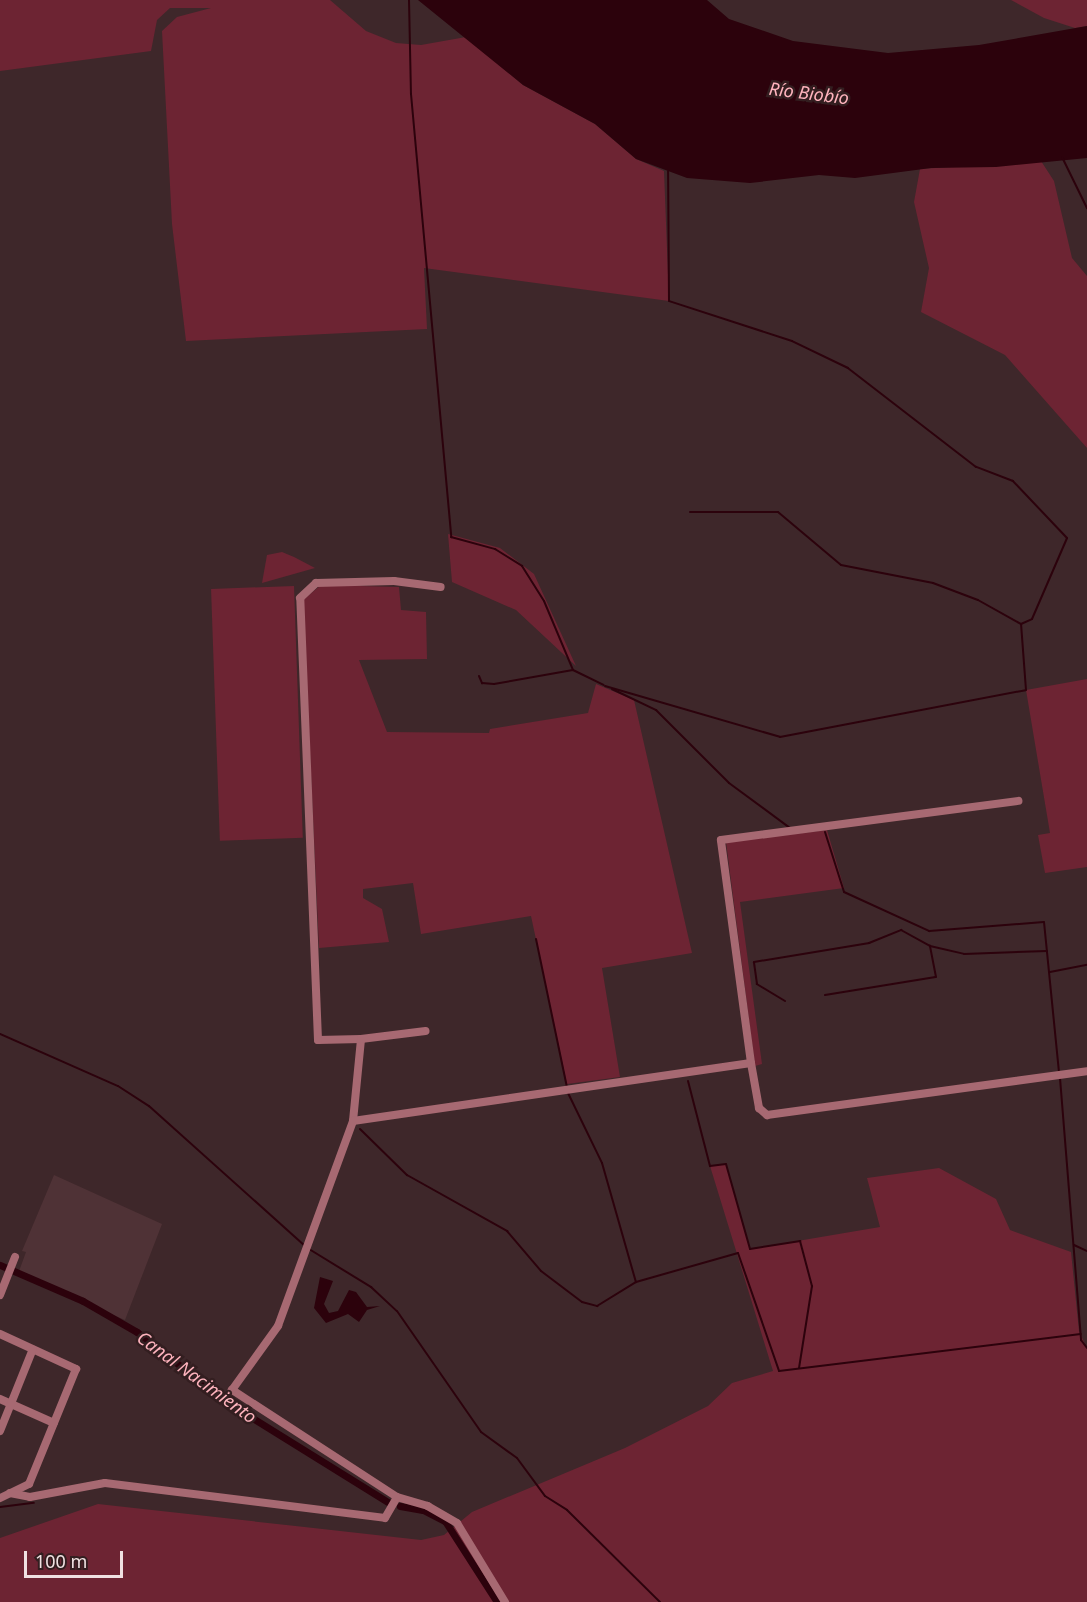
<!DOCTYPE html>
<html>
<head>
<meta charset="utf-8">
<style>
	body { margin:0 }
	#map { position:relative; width:1087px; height:1602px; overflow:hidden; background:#3e272a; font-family:"Noto Sans",sans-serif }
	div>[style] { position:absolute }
	.built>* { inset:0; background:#4f3236 }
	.green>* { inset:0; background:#6d2433; transform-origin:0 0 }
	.water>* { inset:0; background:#2c020c }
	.stream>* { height:2px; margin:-1px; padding:0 1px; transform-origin:1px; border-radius:1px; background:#2c020c }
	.canal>* { height:7px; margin:-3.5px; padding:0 3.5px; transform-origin:3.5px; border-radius:3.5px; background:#2c020c }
	.minor>* { height:8px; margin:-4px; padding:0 4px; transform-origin:4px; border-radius:4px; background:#a76972 }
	span { translate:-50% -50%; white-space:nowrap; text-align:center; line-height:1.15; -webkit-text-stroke:5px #331e20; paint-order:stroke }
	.water-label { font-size:18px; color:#feb3bd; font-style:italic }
	.scale { position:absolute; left:24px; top:1551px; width:99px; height:27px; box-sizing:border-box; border:3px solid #f0e1e2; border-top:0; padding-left:8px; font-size:18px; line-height:21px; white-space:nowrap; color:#f0e1e2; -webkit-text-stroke:4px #331e20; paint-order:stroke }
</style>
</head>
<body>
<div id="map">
	<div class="built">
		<div style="clip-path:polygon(54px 1175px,162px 1224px,125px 1320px,18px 1274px,26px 1252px,22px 1251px)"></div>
	</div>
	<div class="green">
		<div style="clip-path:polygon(0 0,330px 0,366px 31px,396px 43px,421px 45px,466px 37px,523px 85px,595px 124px,636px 159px,664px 171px,669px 301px,424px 268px,427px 329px,186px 341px,172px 224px,162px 31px,177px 17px,211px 8px,170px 8px,157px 20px,151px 51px,0 71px)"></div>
		<div style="clip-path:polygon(1011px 0,1087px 0,1087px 26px,1075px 28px,1044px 18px)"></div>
		<div style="clip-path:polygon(1041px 161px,1054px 181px,1072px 258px,1087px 276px,1087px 448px,1005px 355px,921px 312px,929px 268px,914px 202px,920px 169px)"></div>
		<div style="clip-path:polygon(448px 534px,500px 548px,534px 574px,576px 666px,516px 610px,452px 582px)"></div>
		<div style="clip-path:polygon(282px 552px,294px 557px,315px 568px,262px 583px,267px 555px)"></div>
		<div style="clip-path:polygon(321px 585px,399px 587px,401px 610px,426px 612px,427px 659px,359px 660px,387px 732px,489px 733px,490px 729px,588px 713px,596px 684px,634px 700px,692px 953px,602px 968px,620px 1077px,567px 1084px,531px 916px,421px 934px,413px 883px,363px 889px,363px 898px,382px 909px,389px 942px,319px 948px,303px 600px)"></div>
		<div style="left:294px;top:586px;width:252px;height:83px;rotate:88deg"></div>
		<div style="clip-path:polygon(1087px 679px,1087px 867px,1045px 873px,1038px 835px,1050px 833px,1026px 690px)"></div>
		<div style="clip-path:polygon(827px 830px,844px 888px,740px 902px,762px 1064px,755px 1066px,726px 842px)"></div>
		<div style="clip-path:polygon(726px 1164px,750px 1249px,880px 1227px,867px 1178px,939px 1168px,996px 1199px,1010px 1230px,1071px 1252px,1079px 1331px,1087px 1349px,1087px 1602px,0 1602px,0 1538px,98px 1504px,421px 1540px,444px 1535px,472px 1512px,625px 1448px,708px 1406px,732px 1383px,773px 1371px,710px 1166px)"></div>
	</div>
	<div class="water">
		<div style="clip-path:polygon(418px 0,707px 0,729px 19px,793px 41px,888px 53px,979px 45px,1087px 26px,1087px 158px,996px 167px,931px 168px,855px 178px,819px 175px,750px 183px,687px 178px,636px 159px,595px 124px,523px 85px)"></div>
		<div style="clip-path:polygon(320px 1277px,333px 1281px,324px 1304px,329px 1313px,338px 1311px,349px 1290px,356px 1292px,367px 1307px,380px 1306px,367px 1310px,359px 1322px,348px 1314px,326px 1323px,314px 1308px)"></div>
	</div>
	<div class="stream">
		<div style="left:409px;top:0;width:94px;rotate:88.8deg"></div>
		<div style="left:411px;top:94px;width:445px;rotate:84.8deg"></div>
		<div style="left:451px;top:537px;width:46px;rotate:15.3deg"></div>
		<div style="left:495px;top:549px;width:32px;rotate:32deg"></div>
		<div style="left:522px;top:566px;width:41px;rotate:57.8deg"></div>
		<div style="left:544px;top:601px;width:75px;rotate:67.2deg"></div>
		<div style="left:573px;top:670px;width:34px;rotate:26deg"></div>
		<div style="left:1062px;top:157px;width:57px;rotate:63.9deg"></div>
		<div style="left:690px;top:512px;width:88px"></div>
		<div style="left:778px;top:512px;width:82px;rotate:40.1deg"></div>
		<div style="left:841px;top:565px;width:94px;rotate:11.1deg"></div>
		<div style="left:933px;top:583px;width:48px;rotate:20.7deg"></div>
		<div style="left:978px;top:600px;width:49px;rotate:29.2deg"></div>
		<div style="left:479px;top:676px;width:8px;rotate:67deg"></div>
		<div style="left:482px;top:683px;width:12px;rotate:5deg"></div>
		<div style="left:494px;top:684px;width:80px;rotate:-10deg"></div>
		<div style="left:605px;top:686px;width:182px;rotate:16.2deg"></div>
		<div style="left:780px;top:737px;width:250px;rotate:-10.8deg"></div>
		<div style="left:1026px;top:690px;width:66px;rotate:-94.3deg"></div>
		<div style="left:1021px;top:624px;width:12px;rotate:-24deg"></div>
		<div style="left:1032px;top:619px;width:88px;rotate:-66.6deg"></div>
		<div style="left:1067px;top:538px;width:79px;rotate:-133.5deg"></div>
		<div style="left:1013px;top:481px;width:40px;rotate:-159deg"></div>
		<div style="left:976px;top:467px;width:162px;rotate:-142.3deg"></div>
		<div style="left:848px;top:368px;width:62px;rotate:-154.3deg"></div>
		<div style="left:792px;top:341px;width:129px;rotate:-162deg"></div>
		<div style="left:669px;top:301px;width:130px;rotate:-90.4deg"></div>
		<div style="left:612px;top:689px;width:49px;rotate:25.5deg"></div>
		<div style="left:656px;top:710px;width:103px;rotate:45deg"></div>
		<div style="left:729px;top:783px;width:76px;rotate:36.4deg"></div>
		<div style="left:825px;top:832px;width:63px;rotate:72.4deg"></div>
		<div style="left:844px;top:892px;width:94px;rotate:24.6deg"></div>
		<div style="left:929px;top:931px;width:115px;rotate:-4.5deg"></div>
		<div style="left:1044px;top:922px;width:152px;rotate:84.3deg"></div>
		<div style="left:536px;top:939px;width:152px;rotate:78.2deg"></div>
		<div style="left:1050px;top:972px;width:38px;rotate:-11deg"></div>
		<div style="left:825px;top:995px;width:112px;rotate:-9.2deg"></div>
		<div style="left:936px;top:977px;width:32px;rotate:-101deg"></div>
		<div style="left:785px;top:1001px;width:33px;rotate:-149deg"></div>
		<div style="left:757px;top:984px;width:22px;rotate:-98deg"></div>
		<div style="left:754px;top:962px;width:117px;rotate:-9.4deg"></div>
		<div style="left:869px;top:943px;width:35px;rotate:-22deg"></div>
		<div style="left:901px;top:930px;width:33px;rotate:29deg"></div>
		<div style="left:930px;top:946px;width:35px;rotate:13deg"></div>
		<div style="left:964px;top:954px;width:83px;rotate:-2.1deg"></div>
		<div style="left:0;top:1034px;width:129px;rotate:23.8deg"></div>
		<div style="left:118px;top:1086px;width:37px;rotate:33deg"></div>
		<div style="left:149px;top:1106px;width:210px;rotate:41.9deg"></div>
		<div style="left:1060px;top:1078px;width:263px;rotate:85.4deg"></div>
		<div style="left:1081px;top:1340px;width:10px;rotate:53deg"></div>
		<div style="left:688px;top:1081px;width:88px;rotate:75.5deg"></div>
		<div style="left:710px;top:1166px;width:16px;rotate:-7deg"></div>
		<div style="left:726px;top:1164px;width:88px;rotate:74.2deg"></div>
		<div style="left:750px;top:1249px;width:51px;rotate:-9.1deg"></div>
		<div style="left:800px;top:1241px;width:47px;rotate:75.1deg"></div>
		<div style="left:812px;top:1286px;width:83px;rotate:99deg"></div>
		<div style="left:568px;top:1093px;width:78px;rotate:64.1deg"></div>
		<div style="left:602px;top:1163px;width:124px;rotate:74.1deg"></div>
		<div style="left:636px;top:1282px;width:106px;rotate:-15.9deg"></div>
		<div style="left:738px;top:1253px;width:125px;rotate:70.8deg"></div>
		<div style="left:779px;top:1371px;width:304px;rotate:-7deg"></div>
		<div style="left:360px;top:1129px;width:66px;rotate:44.4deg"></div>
		<div style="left:407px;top:1175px;width:115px;rotate:29.2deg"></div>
		<div style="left:507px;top:1231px;width:52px;rotate:49.6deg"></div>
		<div style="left:541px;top:1271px;width:51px;rotate:37.1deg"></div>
		<div style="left:582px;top:1302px;width:16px;rotate:15deg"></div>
		<div style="left:597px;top:1306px;width:46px;rotate:-31.6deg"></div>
		<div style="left:1074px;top:1245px;width:14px;rotate:25deg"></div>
		<div style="left:309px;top:1249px;width:73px;rotate:31.5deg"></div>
		<div style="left:371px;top:1287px;width:35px;rotate:43deg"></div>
		<div style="left:397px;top:1311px;width:147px;rotate:55.2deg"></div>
		<div style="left:481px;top:1432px;width:44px;rotate:35.8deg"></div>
		<div style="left:517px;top:1458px;width:47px;rotate:53.6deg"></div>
		<div style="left:545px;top:1496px;width:26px;rotate:32deg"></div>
		<div style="left:567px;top:1510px;width:131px;rotate:44.7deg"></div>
		<div style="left:0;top:1507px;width:34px;rotate:-7deg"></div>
	</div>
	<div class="canal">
		<div style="left:0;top:1265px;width:90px;rotate:23.4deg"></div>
		<div style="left:83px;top:1301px;width:62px;rotate:29.9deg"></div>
		<div style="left:137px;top:1332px;width:112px;rotate:38.1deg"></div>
		<div style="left:225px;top:1401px;width:192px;rotate:31.8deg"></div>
		<div style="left:400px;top:1506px;width:23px;rotate:10deg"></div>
		<div style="left:423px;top:1510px;width:25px;rotate:27deg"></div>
		<div style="left:445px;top:1521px;width:96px;rotate:57.3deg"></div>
	</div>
	<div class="minor">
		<div style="left:361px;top:1039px;width:43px;rotate:178.7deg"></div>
		<div style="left:318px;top:1040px;width:442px;rotate:-92.3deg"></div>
		<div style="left:300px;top:598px;width:22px;rotate:-43deg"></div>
		<div style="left:316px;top:583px;width:78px;rotate:-1.5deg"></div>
		<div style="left:394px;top:581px;width:47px;rotate:7.3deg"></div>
		<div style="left:751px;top:1063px;width:46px;rotate:79.9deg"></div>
		<div style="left:759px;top:1108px;width:11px;rotate:41deg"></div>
		<div style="left:767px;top:1115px;width:323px;rotate:-7.8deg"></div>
		<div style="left:353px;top:1121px;width:82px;rotate:-84.4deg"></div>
		<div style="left:361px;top:1039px;width:65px;rotate:-7deg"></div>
		<div style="left:0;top:1295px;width:41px;rotate:-68.5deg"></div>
		<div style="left:0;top:1334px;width:84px;rotate:24.7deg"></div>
		<div style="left:76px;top:1369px;width:124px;rotate:112.2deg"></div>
		<div style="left:29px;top:1484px;width:32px;rotate:154deg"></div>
		<div style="left:0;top:1399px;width:59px;rotate:24deg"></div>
		<div style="left:0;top:1431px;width:88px;rotate:-68.1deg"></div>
		<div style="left:10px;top:1493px;width:20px;rotate:11deg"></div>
		<div style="left:30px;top:1497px;width:76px;rotate:-10.6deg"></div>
		<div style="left:105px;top:1483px;width:282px;rotate:7.1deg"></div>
		<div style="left:385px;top:1518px;width:24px;rotate:-60deg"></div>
		<div style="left:505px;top:1602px;width:92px;rotate:-121.3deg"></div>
		<div style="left:457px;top:1523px;width:34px;rotate:-150deg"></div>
		<div style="left:428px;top:1506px;width:32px;rotate:-164deg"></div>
		<div style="left:397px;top:1497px;width:197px;rotate:-147deg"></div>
		<div style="left:232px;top:1390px;width:79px;rotate:-54.3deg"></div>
		<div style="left:278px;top:1326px;width:218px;rotate:-69.9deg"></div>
		<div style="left:353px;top:1121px;width:402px;rotate:-8.3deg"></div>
		<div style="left:751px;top:1063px;width:225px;rotate:-97.7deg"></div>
		<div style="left:721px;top:840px;width:300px;rotate:-7.5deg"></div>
	</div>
	<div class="water-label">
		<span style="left:809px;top:93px;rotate:7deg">Río Biobío</span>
		<span style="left:197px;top:1377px;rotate:36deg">Canal Nacimiento</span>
	</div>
	<div class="scale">100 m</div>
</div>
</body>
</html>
